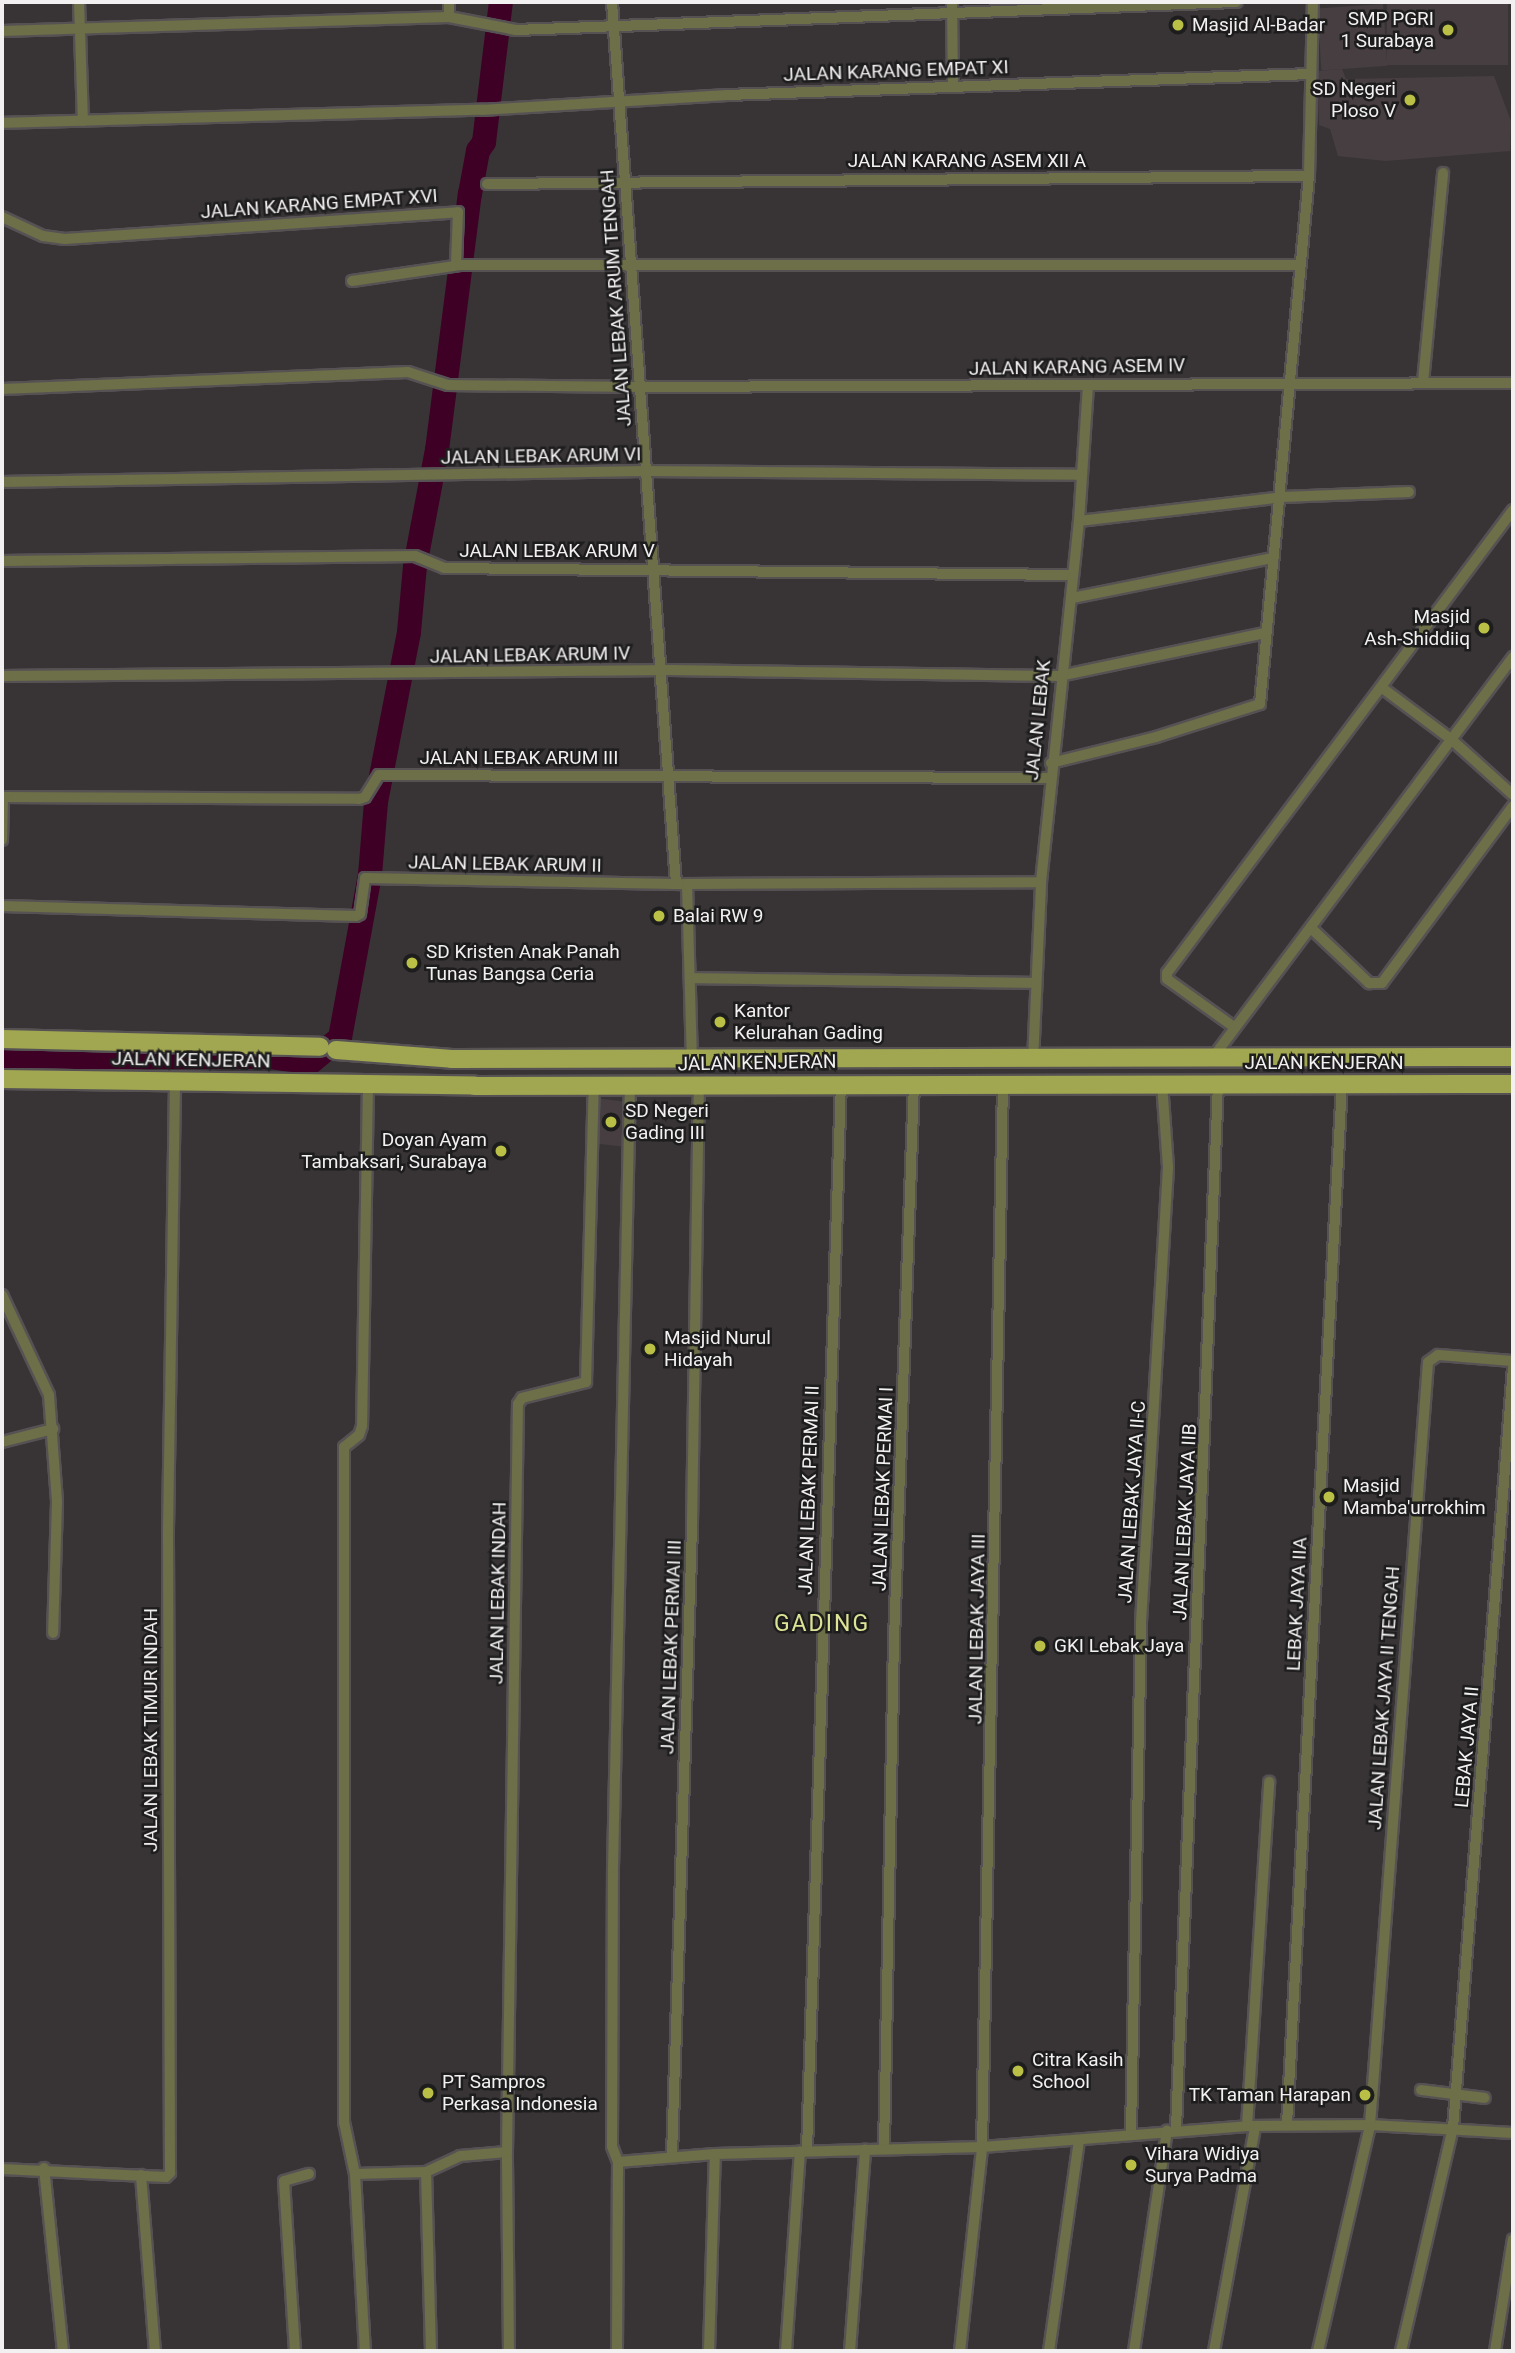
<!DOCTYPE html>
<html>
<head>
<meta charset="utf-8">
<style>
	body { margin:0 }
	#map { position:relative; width:1515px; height:2353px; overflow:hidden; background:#383436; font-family:Roboto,sans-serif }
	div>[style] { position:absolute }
	.built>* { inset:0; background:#473e42; transform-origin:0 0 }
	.river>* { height:24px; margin:-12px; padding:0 12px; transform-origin:12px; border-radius:12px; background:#3f0025 }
	.roads { filter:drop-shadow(2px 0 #565254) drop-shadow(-2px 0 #565254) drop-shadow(0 2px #565254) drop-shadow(0 -2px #565254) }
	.street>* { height:10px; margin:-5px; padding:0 5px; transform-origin:5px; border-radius:5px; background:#6c6f47 }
	.primary>* { height:18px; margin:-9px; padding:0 9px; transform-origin:9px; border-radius:9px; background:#a1a651 }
	.dots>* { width:19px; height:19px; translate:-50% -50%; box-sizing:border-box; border:4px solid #1e1d1d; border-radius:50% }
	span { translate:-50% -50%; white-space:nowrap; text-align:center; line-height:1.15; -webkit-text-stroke:5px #1e1d1d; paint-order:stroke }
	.poi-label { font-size:19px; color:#f2f0f1 }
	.right { translate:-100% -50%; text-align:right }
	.left { translate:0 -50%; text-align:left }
	.street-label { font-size:19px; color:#f2f0f1 }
	.quarter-label { font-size:23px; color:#dee496; letter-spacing:2px }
	.frame { position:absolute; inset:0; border:4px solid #f2f0f1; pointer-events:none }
</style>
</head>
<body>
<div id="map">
	<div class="built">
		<div style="left:1387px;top:2px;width:121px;height:63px"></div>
		<div style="left:1383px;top:4px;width:62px;height:66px;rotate:86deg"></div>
		<div style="clip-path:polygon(1342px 69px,1346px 79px,1494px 76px,1511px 121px,1510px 151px,1385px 161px,1338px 156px,1330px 129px,1319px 125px,1317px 71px)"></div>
		<div style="left:595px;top:1098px;width:32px;height:45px;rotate:7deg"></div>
	</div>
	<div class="river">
		<div style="left:2px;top:1057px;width:268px"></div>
		<div style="left:270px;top:1057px;width:40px;rotate:8.5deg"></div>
		<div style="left:310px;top:1063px;width:39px;rotate:-40deg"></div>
		<div style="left:340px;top:1038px;width:166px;rotate:-79.6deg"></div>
		<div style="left:370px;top:875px;width:73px;rotate:-85.3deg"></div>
		<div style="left:376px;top:802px;width:173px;rotate:-79deg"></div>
		<div style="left:409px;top:632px;width:66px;rotate:-84.8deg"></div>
		<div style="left:415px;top:566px;width:118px;rotate:-79.3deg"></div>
		<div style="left:437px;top:450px;width:258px;rotate:-82.7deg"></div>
		<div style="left:470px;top:194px;width:44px;rotate:-79.5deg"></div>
		<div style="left:478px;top:151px;width:11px;rotate:-56deg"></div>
		<div style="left:484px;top:142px;width:141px;rotate:-83.1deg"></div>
	</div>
	<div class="roads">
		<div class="street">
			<div style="left:79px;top:2px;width:119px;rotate:88.1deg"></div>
			<div style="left:449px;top:2px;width:15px;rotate:90deg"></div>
			<div style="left:612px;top:2px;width:884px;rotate:85.85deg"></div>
			<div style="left:952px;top:2px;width:84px;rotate:89.3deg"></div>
			<div style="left:2px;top:31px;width:447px;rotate:-1.8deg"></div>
			<div style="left:449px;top:17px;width:68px;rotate:11deg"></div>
			<div style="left:516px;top:30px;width:721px;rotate:-2.23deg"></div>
			<div style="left:2px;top:123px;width:480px;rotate:-1.6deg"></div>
			<div style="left:482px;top:110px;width:245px;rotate:-3.5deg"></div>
			<div style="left:727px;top:95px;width:584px;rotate:-2.06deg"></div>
			<div style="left:487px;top:184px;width:822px;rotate:-0.56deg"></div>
			<div style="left:2px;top:217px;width:45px;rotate:24.9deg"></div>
			<div style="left:43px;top:236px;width:22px;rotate:8deg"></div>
			<div style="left:65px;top:239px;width:394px;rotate:-3.9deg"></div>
			<div style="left:458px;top:212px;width:53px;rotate:92.2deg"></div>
			<div style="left:352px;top:281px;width:109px;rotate:-8.4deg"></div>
			<div style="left:460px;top:265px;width:839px"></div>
			<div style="left:1423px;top:382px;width:210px;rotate:-84.5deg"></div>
			<div style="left:2px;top:389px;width:406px;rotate:-2.4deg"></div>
			<div style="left:408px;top:372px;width:42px;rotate:18deg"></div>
			<div style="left:448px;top:385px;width:193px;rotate:0.6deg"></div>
			<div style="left:641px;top:387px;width:872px;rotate:-0.26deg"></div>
			<div style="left:2px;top:482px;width:642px;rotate:-0.98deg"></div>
			<div style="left:644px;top:471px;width:437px;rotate:0.5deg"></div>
			<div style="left:1079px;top:521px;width:204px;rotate:-6.7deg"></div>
			<div style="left:1282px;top:497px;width:127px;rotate:-2.3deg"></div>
			<div style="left:2px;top:561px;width:413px;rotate:-0.7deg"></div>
			<div style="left:415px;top:556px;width:31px;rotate:22deg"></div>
			<div style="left:444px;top:568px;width:629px;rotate:0.64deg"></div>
			<div style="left:1072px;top:598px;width:205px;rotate:-11.3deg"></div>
			<div style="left:2px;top:676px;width:669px;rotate:-0.51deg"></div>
			<div style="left:671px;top:670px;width:388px;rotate:0.9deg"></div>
			<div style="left:1059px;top:676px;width:209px;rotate:-11.8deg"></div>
			<div style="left:1381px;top:687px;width:89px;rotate:36.7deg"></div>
			<div style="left:1452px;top:740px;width:82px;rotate:42deg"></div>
			<div style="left:1051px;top:763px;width:108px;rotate:-13.9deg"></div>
			<div style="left:1156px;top:737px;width:109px;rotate:-17.6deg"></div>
			<div style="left:1260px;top:704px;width:530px;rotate:-84.7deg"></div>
			<div style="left:1309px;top:176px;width:174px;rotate:-88.7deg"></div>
			<div style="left:2px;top:797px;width:357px;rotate:0.3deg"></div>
			<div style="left:359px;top:799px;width:6px;rotate:-18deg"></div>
			<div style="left:365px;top:797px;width:26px;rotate:-58deg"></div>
			<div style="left:379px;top:775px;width:671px;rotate:0.26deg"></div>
			<div style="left:2px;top:840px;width:43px;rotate:-88.7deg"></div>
			<div style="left:687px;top:884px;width:175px;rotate:88.4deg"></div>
			<div style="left:2px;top:906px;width:354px;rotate:1.6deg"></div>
			<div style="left:356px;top:916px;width:4px;rotate:-27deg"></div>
			<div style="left:360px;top:914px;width:36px;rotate:-82deg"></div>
			<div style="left:365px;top:878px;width:322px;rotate:1.1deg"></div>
			<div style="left:687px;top:884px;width:354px;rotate:-0.3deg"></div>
			<div style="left:1312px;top:929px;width:79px;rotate:43.5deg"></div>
			<div style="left:1369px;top:983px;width:13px"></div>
			<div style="left:1382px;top:983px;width:220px;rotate:-53.5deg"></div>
			<div style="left:690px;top:978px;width:346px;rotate:0.8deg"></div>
			<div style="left:1234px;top:1027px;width:82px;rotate:-144.4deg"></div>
			<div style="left:1167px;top:979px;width:6px;rotate:-90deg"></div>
			<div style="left:1167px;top:973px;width:578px;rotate:-53.23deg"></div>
			<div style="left:1211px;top:1060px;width:504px;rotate:-53.15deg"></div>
			<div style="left:1033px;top:1061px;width:179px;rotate:-87.4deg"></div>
			<div style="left:1041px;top:882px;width:363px;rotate:-84deg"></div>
			<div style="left:1079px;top:521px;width:136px;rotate:-86.2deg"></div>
			<div style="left:368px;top:1085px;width:341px;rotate:91deg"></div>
			<div style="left:362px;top:1426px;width:9px;rotate:108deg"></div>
			<div style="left:359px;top:1435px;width:19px;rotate:141deg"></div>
			<div style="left:344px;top:1447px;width:675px;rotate:90deg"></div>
			<div style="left:344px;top:2122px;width:53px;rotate:78.1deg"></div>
			<div style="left:355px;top:2174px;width:71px;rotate:-1.6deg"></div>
			<div style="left:426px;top:2172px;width:38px;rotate:-25deg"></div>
			<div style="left:460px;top:2156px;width:47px;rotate:-4.9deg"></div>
			<div style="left:2px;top:1295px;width:110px;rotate:64.8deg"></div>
			<div style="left:49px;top:1395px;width:107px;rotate:85.7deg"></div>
			<div style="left:57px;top:1502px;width:131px;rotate:91.7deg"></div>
			<div style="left:2px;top:1442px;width:53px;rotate:-14.3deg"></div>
			<div style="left:1421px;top:2090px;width:64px;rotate:7.1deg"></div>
			<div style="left:1287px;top:2125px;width:1042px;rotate:-86.98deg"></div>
			<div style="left:1247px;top:2126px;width:345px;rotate:-86.3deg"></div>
			<div style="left:1176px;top:2129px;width:1046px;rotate:-87.7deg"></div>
			<div style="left:1131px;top:2133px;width:511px;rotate:-88.88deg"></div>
			<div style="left:1141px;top:1622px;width:456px;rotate:-86.6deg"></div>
			<div style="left:1168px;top:1167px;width:83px;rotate:-94.1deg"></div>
			<div style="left:884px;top:2149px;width:510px;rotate:-88.88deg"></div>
			<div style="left:894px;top:1639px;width:556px;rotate:-87.94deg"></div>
			<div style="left:807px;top:2151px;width:1069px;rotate:-88.18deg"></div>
			<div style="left:672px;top:2156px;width:631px;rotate:-88.18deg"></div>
			<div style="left:692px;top:1525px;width:441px;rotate:-89.1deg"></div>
			<div style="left:618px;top:2162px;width:17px;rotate:-111deg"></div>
			<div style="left:612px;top:2146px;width:278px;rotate:-89.8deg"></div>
			<div style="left:613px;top:1868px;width:783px;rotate:-88.76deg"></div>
			<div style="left:618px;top:2162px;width:97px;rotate:-4.7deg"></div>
			<div style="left:715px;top:2154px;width:267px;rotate:-1.5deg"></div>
			<div style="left:982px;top:2147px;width:266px;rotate:-4.5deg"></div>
			<div style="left:1247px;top:2126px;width:123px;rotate:-0.5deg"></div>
			<div style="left:1370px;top:2125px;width:143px;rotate:3.2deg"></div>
			<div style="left:44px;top:2168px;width:184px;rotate:84.1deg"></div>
			<div style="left:2px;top:2169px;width:164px;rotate:2.8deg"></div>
			<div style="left:166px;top:2177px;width:6px;rotate:-45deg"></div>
			<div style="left:170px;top:2173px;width:643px;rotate:-90.18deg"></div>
			<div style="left:168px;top:1530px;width:451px;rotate:-89.1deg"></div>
			<div style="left:426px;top:2172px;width:179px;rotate:88.4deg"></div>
			<div style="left:355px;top:2174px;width:177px;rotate:86.8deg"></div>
			<div style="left:141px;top:2175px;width:177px;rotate:85.5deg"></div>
			<div style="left:295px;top:2351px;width:170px;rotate:-93.7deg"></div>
			<div style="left:284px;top:2181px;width:26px;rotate:-16deg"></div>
			<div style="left:509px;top:2351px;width:199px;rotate:-90.6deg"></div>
			<div style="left:507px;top:2152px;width:748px;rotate:-89.16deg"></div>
			<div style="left:518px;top:1404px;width:7px;rotate:-56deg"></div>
			<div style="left:522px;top:1398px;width:66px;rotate:-14deg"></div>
			<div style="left:586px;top:1382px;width:297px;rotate:-88.5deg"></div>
			<div style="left:617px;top:2351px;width:189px;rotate:-89.7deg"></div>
			<div style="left:709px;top:2351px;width:197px;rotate:-88.3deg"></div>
			<div style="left:786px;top:2351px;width:200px;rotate:-86deg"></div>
			<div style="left:850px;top:2351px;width:202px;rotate:-85.7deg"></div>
			<div style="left:960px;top:2351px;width:205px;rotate:-83.8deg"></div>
			<div style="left:982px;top:2147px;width:1063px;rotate:-88.87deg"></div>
			<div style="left:1049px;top:2351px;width:213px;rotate:-81.9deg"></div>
			<div style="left:1134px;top:2351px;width:223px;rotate:-81.5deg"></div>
			<div style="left:1214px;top:2351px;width:228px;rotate:-79.6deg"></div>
			<div style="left:1318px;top:2351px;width:232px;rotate:-77deg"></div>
			<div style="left:1370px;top:2125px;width:765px;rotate:-85.65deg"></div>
			<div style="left:1428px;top:1362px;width:12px;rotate:-35deg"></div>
			<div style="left:1438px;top:1355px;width:75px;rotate:4.6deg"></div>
			<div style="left:1401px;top:2351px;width:229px;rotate:-76.9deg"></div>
			<div style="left:1453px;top:2128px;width:762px;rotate:-85.49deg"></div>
			<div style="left:1495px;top:2351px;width:113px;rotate:-80.9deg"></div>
		</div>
		<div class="primary">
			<div style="left:2px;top:1039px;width:318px;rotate:1.4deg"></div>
			<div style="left:336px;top:1050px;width:116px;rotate:4.4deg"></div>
			<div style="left:452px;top:1059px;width:1061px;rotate:-0.11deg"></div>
			<div style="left:2px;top:1079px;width:473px;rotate:0.8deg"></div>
			<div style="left:475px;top:1086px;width:1038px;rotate:-0.11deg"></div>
		</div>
	</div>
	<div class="dots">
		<div style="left:1178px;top:25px;background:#bac045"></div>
		<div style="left:1448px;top:30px;background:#bac045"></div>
		<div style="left:1410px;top:100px;background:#bac045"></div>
		<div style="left:1484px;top:628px;background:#bac045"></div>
		<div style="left:659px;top:916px;background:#bac045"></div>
		<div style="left:412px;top:963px;background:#bac045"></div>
		<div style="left:720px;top:1022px;background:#bac045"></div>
		<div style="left:611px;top:1122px;background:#bac045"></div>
		<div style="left:501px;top:1151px;background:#bac045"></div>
		<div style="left:650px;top:1349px;background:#bac045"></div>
		<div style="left:1329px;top:1497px;background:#bac045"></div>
		<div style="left:1040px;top:1646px;background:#bac045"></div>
		<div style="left:1018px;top:2071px;background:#bac045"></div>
		<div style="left:428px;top:2093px;background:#bac045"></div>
		<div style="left:1365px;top:2095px;background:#bac045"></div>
		<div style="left:1131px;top:2165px;background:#bac045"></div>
	</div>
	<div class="poi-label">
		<span class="right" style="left:1434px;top:30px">SMP PGRI<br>1 Surabaya</span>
		<span class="left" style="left:1192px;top:25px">Masjid Al-Badar</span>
		<span class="right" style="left:1396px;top:100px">SD Negeri<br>Ploso V</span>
		<span class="right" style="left:1470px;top:628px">Masjid<br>Ash-Shiddiiq</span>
		<span class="left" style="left:673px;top:916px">Balai RW 9</span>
		<span class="left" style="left:426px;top:963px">SD Kristen Anak Panah<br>Tunas Bangsa Ceria</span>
		<span class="left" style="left:734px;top:1022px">Kantor<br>Kelurahan Gading</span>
		<span class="left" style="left:625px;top:1122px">SD Negeri<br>Gading III</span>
		<span class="right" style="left:487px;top:1151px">Doyan Ayam<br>Tambaksari, Surabaya</span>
		<span class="left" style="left:664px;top:1349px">Masjid Nurul<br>Hidayah</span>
		<span class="left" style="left:1343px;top:1497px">Masjid<br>Mamba'urrokhim</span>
		<span class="left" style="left:1054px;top:1646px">GKI Lebak Jaya</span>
		<span class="left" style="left:1032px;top:2071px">Citra Kasih<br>School</span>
		<span class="left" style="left:442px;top:2093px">PT Sampros<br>Perkasa Indonesia</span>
		<span class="right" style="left:1351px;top:2095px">TK Taman Harapan</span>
		<span class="left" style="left:1145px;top:2165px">Vihara Widiya<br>Surya Padma</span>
	</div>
	<div class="street-label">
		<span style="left:896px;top:71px;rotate:-2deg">JALAN KARANG EMPAT XI</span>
		<span style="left:967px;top:161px">JALAN KARANG ASEM XII A</span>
		<span style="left:319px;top:204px;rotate:-4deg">JALAN KARANG EMPAT XVI</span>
		<span style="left:616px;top:298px;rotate:-94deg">JALAN LEBAK ARUM TENGAH</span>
		<span style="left:1077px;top:367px;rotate:-1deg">JALAN KARANG ASEM IV</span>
		<span style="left:541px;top:456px;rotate:-1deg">JALAN LEBAK ARUM VI</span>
		<span style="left:557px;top:551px">JALAN LEBAK ARUM V</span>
		<span style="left:530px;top:655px;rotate:-1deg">JALAN LEBAK ARUM IV</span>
		<span style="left:1038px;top:720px;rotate:-84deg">JALAN LEBAK</span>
		<span style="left:519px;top:758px">JALAN LEBAK ARUM III</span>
		<span style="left:505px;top:864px;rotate:1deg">JALAN LEBAK ARUM II</span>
		<span style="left:191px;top:1060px;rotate:1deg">JALAN KENJERAN</span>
		<span style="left:757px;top:1063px;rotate:-1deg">JALAN KENJERAN</span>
		<span style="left:1324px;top:1063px">JALAN KENJERAN</span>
		<span style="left:883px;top:1489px;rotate:-88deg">JALAN LEBAK PERMAI I</span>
		<span style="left:809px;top:1490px;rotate:-88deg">JALAN LEBAK PERMAI II</span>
		<span style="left:1132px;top:1502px;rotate:-86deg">JALAN LEBAK JAYA II-C</span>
		<span style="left:1185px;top:1522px;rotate:-87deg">JALAN LEBAK JAYA IIB</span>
		<span style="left:498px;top:1593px;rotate:-89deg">JALAN LEBAK INDAH</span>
		<span style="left:1297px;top:1604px;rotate:-87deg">LEBAK JAYA IIA</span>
		<span style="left:977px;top:1629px;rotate:-89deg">JALAN LEBAK JAYA III</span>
		<span style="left:671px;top:1647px;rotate:-88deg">JALAN LEBAK PERMAI III</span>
		<span style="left:1384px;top:1698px;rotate:-86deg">JALAN LEBAK JAYA II TENGAH</span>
		<span style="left:151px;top:1730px;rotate:-90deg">JALAN LEBAK TIMUR INDAH</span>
		<span style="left:1467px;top:1747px;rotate:-85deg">LEBAK JAYA II</span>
	</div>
	<div class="quarter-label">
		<span style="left:822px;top:1624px">GADING</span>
	</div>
	<div class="frame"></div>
</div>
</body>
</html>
